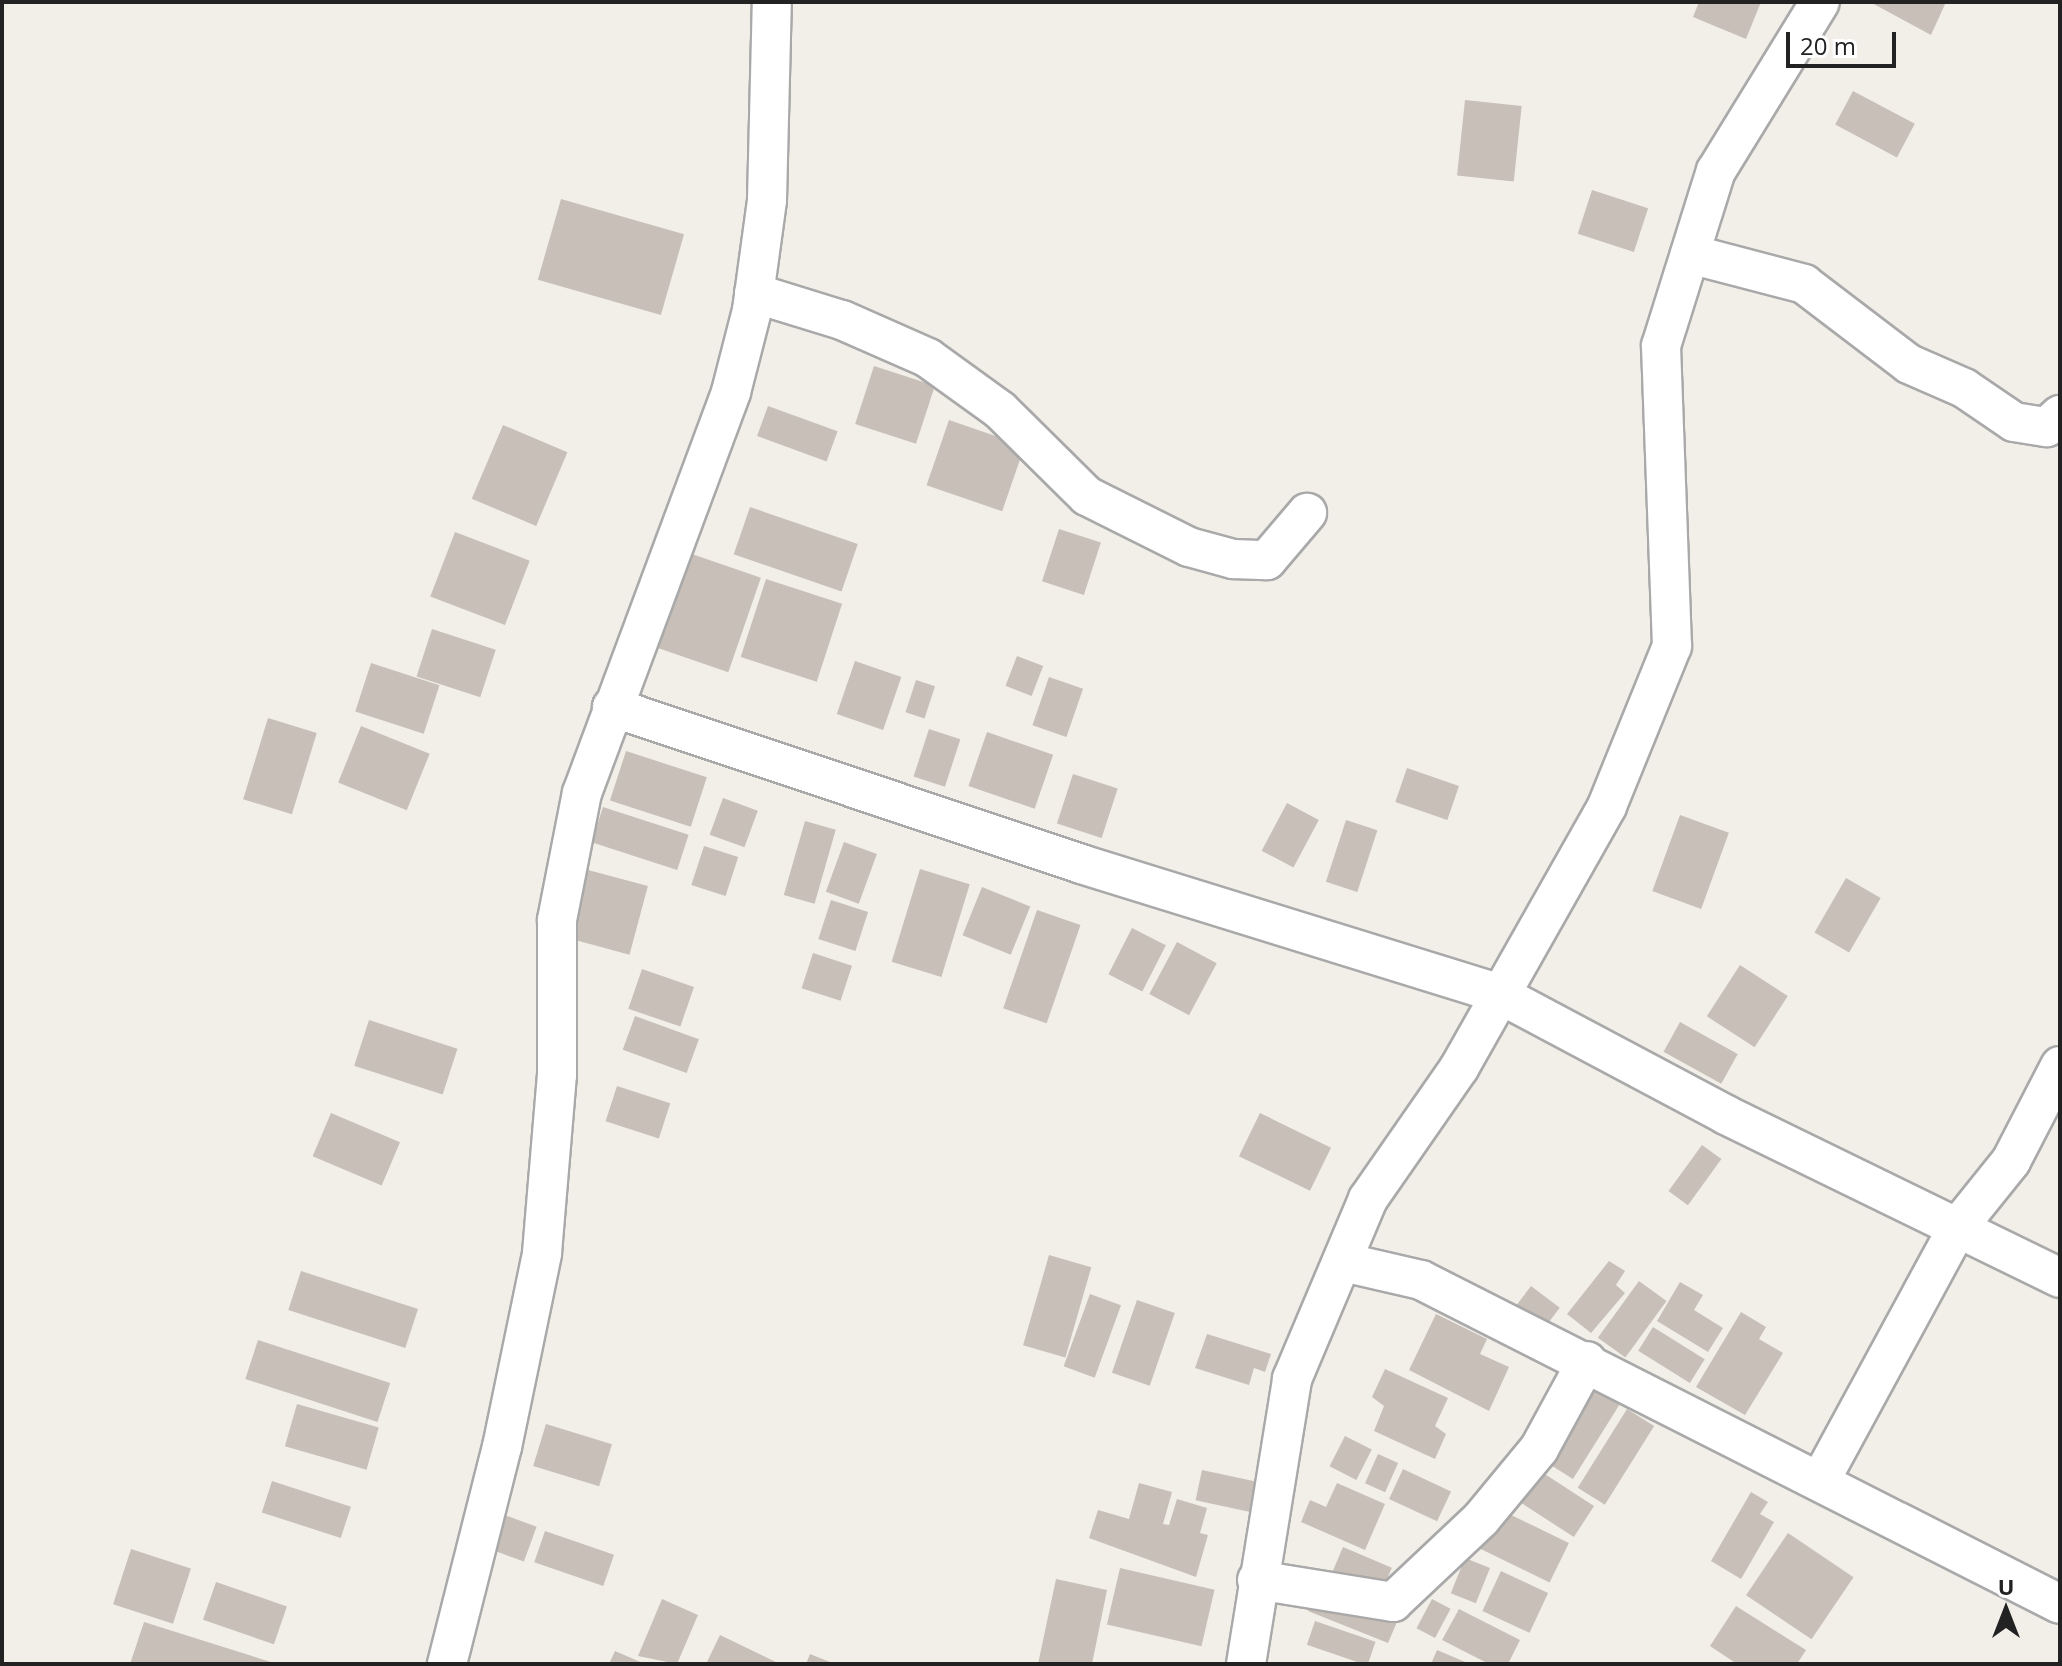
<!DOCTYPE html>
<html>
<head>
<meta charset="utf-8">
<style>
	body { margin:0 }
	#map { position:relative; width:2062px; height:1666px; overflow:hidden; background:#f2efe9; font-family:"Open Sans",sans-serif }
	div>[style] { position:absolute }
	.building>* { inset:0; background:#c7bfb8; transform-origin:0 0 }
	.roads { filter:drop-shadow(2px 0 #a9a9a9) drop-shadow(-2px 0 #a9a9a9) drop-shadow(0 2px #a9a9a9) drop-shadow(0 -2px #a9a9a9) }
	.minor>* { height:38px; margin:-19px; padding:0 19px; transform-origin:19px; border-radius:19px; background:#fff }
	span { translate:-50% -50%; white-space:nowrap; text-align:center; line-height:1.15; -webkit-text-stroke:7px #fff; paint-order:stroke }
	.frame { position:absolute; inset:0; border:4px solid #222; pointer-events:none }
	.north { position:absolute; left:1966px; top:1570px; width:80px; height:80px; -webkit-text-stroke:6px #fff; paint-order:stroke; rotate:0deg; font-size:22px; font-weight:700; line-height:32px; text-align:center; color:#222 }
	.north::after { content:''; display:block; margin:auto; width:28px; height:36px; background:#222; clip-path:polygon(50% 0,100% 100%,50% 72%,0 100%) }
	.scale { position:absolute; left:1786px; top:32px; width:110px; height:36px; box-sizing:border-box; border:4px solid #222; border-top:0; padding-left:10px; font-size:24px; line-height:28px; white-space:nowrap; color:#222; -webkit-text-stroke:6px #fff; paint-order:stroke }
</style>
</head>
<body>
<div id="map">
	<div class="building">
		<div style="clip-path:polygon(1699px 2px,1761px 2px,1746px 39px,1693px 17px)"></div>
		<div style="clip-path:polygon(1870px 2px,1946px 2px,1931px 35px)"></div>
		<div style="left:1853px;top:91px;width:70px;height:38px;rotate:28deg"></div>
		<div style="left:1465px;top:100px;width:57px;height:76px;rotate:6deg"></div>
		<div style="left:1592px;top:190px;width:59px;height:46px;rotate:18deg"></div>
		<div style="left:561px;top:199px;width:128px;height:84px;rotate:16deg"></div>
		<div style="left:874px;top:366px;width:64px;height:61px;rotate:18deg"></div>
		<div style="left:768px;top:406px;width:74px;height:32px;rotate:20deg"></div>
		<div style="left:949px;top:420px;width:80px;height:69px;rotate:19deg"></div>
		<div style="left:503px;top:425px;width:70px;height:80px;rotate:23deg"></div>
		<div style="left:750px;top:507px;width:114px;height:50px;rotate:19deg"></div>
		<div style="left:1059px;top:529px;width:44px;height:55px;rotate:18deg"></div>
		<div style="left:455px;top:532px;width:80px;height:69px;rotate:21deg"></div>
		<div style="left:689px;top:553px;width:76px;height:100px;rotate:19deg"></div>
		<div style="left:766px;top:579px;width:80px;height:82px;rotate:18deg"></div>
		<div style="left:432px;top:629px;width:67px;height:50px;rotate:18deg"></div>
		<div style="left:1017px;top:656px;width:28px;height:32px;rotate:21deg"></div>
		<div style="left:855px;top:661px;width:49px;height:56px;rotate:19deg"></div>
		<div style="left:371px;top:663px;width:72px;height:51px;rotate:18deg"></div>
		<div style="left:1049px;top:677px;width:36px;height:51px;rotate:19deg"></div>
		<div style="left:916px;top:680px;width:20px;height:34px;rotate:18deg"></div>
		<div style="left:268px;top:718px;width:51px;height:85px;rotate:17deg"></div>
		<div style="left:361px;top:726px;width:74px;height:61px;rotate:22deg"></div>
		<div style="left:929px;top:729px;width:33px;height:50px;rotate:18deg"></div>
		<div style="left:987px;top:732px;width:70px;height:57px;rotate:19deg"></div>
		<div style="left:626px;top:751px;width:85px;height:52px;rotate:18deg"></div>
		<div style="left:1407px;top:768px;width:55px;height:36px;rotate:19deg"></div>
		<div style="left:1073px;top:774px;width:47px;height:52px;rotate:18deg"></div>
		<div style="left:723px;top:798px;width:37px;height:39px;rotate:20deg"></div>
		<div style="left:1287px;top:803px;width:36px;height:54px;rotate:28deg"></div>
		<div style="left:603px;top:807px;width:90px;height:37px;rotate:18deg"></div>
		<div style="left:1680px;top:815px;width:52px;height:81px;rotate:20deg"></div>
		<div style="left:1346px;top:820px;width:33px;height:65px;rotate:18deg"></div>
		<div style="left:805px;top:821px;width:32px;height:77px;rotate:16deg"></div>
		<div style="left:844px;top:842px;width:35px;height:53px;rotate:20deg"></div>
		<div style="left:704px;top:846px;width:36px;height:41px;rotate:18deg"></div>
		<div style="left:920px;top:869px;width:52px;height:97px;rotate:17deg"></div>
		<div style="left:588px;top:870px;width:62px;height:71px;rotate:15deg"></div>
		<div style="left:1846px;top:878px;width:40px;height:63px;rotate:30deg"></div>
		<div style="left:982px;top:887px;width:52px;height:52px;rotate:22deg"></div>
		<div style="left:831px;top:900px;width:39px;height:41px;rotate:18deg"></div>
		<div style="left:1037px;top:910px;width:46px;height:104px;rotate:19deg"></div>
		<div style="left:1132px;top:928px;width:38px;height:52px;rotate:27deg"></div>
		<div style="left:1177px;top:942px;width:45px;height:59px;rotate:28deg"></div>
		<div style="left:813px;top:953px;width:41px;height:37px;rotate:18deg"></div>
		<div style="left:1740px;top:965px;width:57px;height:61px;rotate:33deg"></div>
		<div style="left:642px;top:969px;width:55px;height:42px;rotate:19deg"></div>
		<div style="left:635px;top:1016px;width:68px;height:36px;rotate:20deg"></div>
		<div style="left:369px;top:1020px;width:93px;height:48px;rotate:18deg"></div>
		<div style="left:1680px;top:1022px;width:66px;height:34px;rotate:29deg"></div>
		<div style="left:617px;top:1086px;width:56px;height:37px;rotate:18deg"></div>
		<div style="left:331px;top:1113px;width:75px;height:47px;rotate:23deg"></div>
		<div style="left:1260px;top:1113px;width:79px;height:48px;rotate:26deg"></div>
		<div style="left:1702px;top:1145px;width:24px;height:57px;rotate:36deg"></div>
		<div style="left:1049px;top:1255px;width:44px;height:94px;rotate:16deg"></div>
		<div style="clip-path:polygon(1609px 1261px,1625px 1271px,1616px 1285px,1625px 1293px,1591px 1333px,1567px 1314px)"></div>
		<div style="left:301px;top:1271px;width:123px;height:41px;rotate:18deg"></div>
		<div style="left:1639px;top:1281px;width:34px;height:70px;rotate:36deg"></div>
		<div style="clip-path:polygon(1680px 1282px,1703px 1295px,1694px 1310px,1723px 1328px,1708px 1352px,1657px 1321px)"></div>
		<div style="left:1531px;top:1286px;width:36px;height:33px;rotate:37deg"></div>
		<div style="left:1090px;top:1294px;width:33px;height:77px;rotate:20deg"></div>
		<div style="left:1137px;top:1300px;width:40px;height:77px;rotate:19deg"></div>
		<div style="clip-path:polygon(1741px 1312px,1766px 1327px,1759px 1339px,1783px 1353px,1745px 1415px,1696px 1387px)"></div>
		<div style="clip-path:polygon(1436px 1314px,1487px 1339px,1480px 1354px,1509px 1367px,1489px 1411px,1409px 1370px)"></div>
		<div style="left:1653px;top:1327px;width:61px;height:28px;rotate:32deg"></div>
		<div style="clip-path:polygon(1207px 1334px,1271px 1354px,1265px 1372px,1254px 1368px,1249px 1385px,1195px 1368px)"></div>
		<div style="left:258px;top:1340px;width:139px;height:41px;rotate:18deg"></div>
		<div style="clip-path:polygon(1385px 1369px,1448px 1398px,1435px 1426px,1446px 1434px,1435px 1459px,1374px 1431px,1384px 1406px,1372px 1397px)"></div>
		<div style="left:1590px;top:1380px;width:38px;height:93px;rotate:32deg"></div>
		<div style="left:297px;top:1404px;width:85px;height:44px;rotate:16deg"></div>
		<div style="left:1627px;top:1409px;width:32px;height:93px;rotate:32deg"></div>
		<div style="left:546px;top:1424px;width:69px;height:44px;rotate:17deg"></div>
		<div style="left:1345px;top:1436px;width:30px;height:34px;rotate:27deg"></div>
		<div style="left:1378px;top:1454px;width:22px;height:32px;rotate:24deg"></div>
		<div style="left:1403px;top:1469px;width:53px;height:33px;rotate:25deg"></div>
		<div style="left:1537px;top:1469px;width:68px;height:37px;rotate:33deg"></div>
		<div style="left:1202px;top:1470px;width:62px;height:31px;rotate:12deg"></div>
		<div style="left:272px;top:1481px;width:83px;height:33px;rotate:18deg"></div>
		<div style="clip-path:polygon(1139px 1483px,1172px 1492px,1163px 1524px,1169px 1525px,1177px 1499px,1207px 1508px,1200px 1533px,1208px 1535px,1196px 1577px,1089px 1538px,1098px 1510px,1129px 1519px)"></div>
		<div style="clip-path:polygon(1337px 1483px,1385px 1504px,1365px 1550px,1301px 1522px,1310px 1500px,1326px 1507px)"></div>
		<div style="clip-path:polygon(1751px 1492px,1768px 1502px,1760px 1514px,1774px 1522px,1741px 1579px,1711px 1561px)"></div>
		<div style="left:1497px;top:1508px;width:80px;height:44px;rotate:26deg"></div>
		<div style="left:499px;top:1513px;width:40px;height:37px;rotate:20deg"></div>
		<div style="left:545px;top:1531px;width:73px;height:33px;rotate:19deg"></div>
		<div style="left:1788px;top:1533px;width:79px;height:75px;rotate:34deg"></div>
		<div style="left:1343px;top:1547px;width:53px;height:32px;rotate:23deg"></div>
		<div style="left:131px;top:1549px;width:63px;height:58px;rotate:18deg"></div>
		<div style="left:1465px;top:1558px;width:27px;height:38px;rotate:22deg"></div>
		<div style="left:1120px;top:1568px;width:97px;height:58px;rotate:13deg"></div>
		<div style="left:1501px;top:1571px;width:52px;height:44px;rotate:25deg"></div>
		<div style="clip-path:polygon(1056px 1579px,1107px 1590px,1092px 1664px,1038px 1664px)"></div>
		<div style="left:216px;top:1582px;width:75px;height:40px;rotate:19deg"></div>
		<div style="clip-path:polygon(1332px 1596px,1397px 1622px,1388px 1643px,1308px 1611px,1313px 1598px)"></div>
		<div style="clip-path:polygon(662px 1599px,698px 1615px,677px 1664px,638px 1656px)"></div>
		<div style="left:1432px;top:1599px;width:21px;height:33px;rotate:28deg"></div>
		<div style="clip-path:polygon(1736px 1606px,1806px 1650px,1797px 1664px,1737px 1664px,1710px 1646px)"></div>
		<div style="clip-path:polygon(1459px 1609px,1520px 1640px,1508px 1664px,1489px 1664px,1442px 1640px)"></div>
		<div style="left:1315px;top:1621px;width:64px;height:25px;rotate:19deg"></div>
		<div style="clip-path:polygon(144px 1622px,274px 1663px,273px 1664px,130px 1664px)"></div>
		<div style="clip-path:polygon(720px 1635px,780px 1664px,706px 1664px)"></div>
		<div style="clip-path:polygon(1437px 1650px,1470px 1664px,1431px 1664px)"></div>
		<div style="clip-path:polygon(615px 1651px,645px 1664px,609px 1664px)"></div>
		<div style="clip-path:polygon(810px 1654px,835px 1664px,806px 1664px)"></div>
	</div>
	<div class="roads">
		<div class="minor">
			<div style="left:1690px;top:254px;width:118px;rotate:14.7deg"></div>
			<div style="left:1804px;top:284px;width:132px;rotate:37.3deg"></div>
			<div style="left:1909px;top:364px;width:60px;rotate:23.6deg"></div>
			<div style="left:1964px;top:388px;width:60px;rotate:34.2deg"></div>
			<div style="left:2014px;top:422px;width:33px;rotate:9deg"></div>
			<div style="left:2047px;top:427px;width:18px;rotate:-43deg"></div>
			<div style="left:754px;top:293px;width:92px;rotate:17.1deg"></div>
			<div style="left:842px;top:320px;width:94px;rotate:23.8deg"></div>
			<div style="left:928px;top:358px;width:89px;rotate:35.8deg"></div>
			<div style="left:1000px;top:410px;width:122px;rotate:44.7deg"></div>
			<div style="left:1087px;top:496px;width:114px;rotate:26.6deg"></div>
			<div style="left:1189px;top:547px;width:46px;rotate:15.3deg"></div>
			<div style="left:1233px;top:559px;width:34px;rotate:2deg"></div>
			<div style="left:1267px;top:560px;width:62px;rotate:-49.6deg"></div>
			<div style="left:612px;top:707px;width:495px;rotate:18.5deg"></div>
			<div style="left:1081px;top:864px;width:436px;rotate:17.2deg"></div>
			<div style="left:1497px;top:993px;width:259px;rotate:28deg"></div>
			<div style="left:1726px;top:1115px;width:372px;rotate:26deg"></div>
			<div style="left:1343px;top:1262px;width:80px;rotate:13deg"></div>
			<div style="left:1421px;top:1280px;width:716px;rotate:26.89deg"></div>
			<div style="left:1820px;top:1481px;width:289px;rotate:-61.5deg"></div>
			<div style="left:1958px;top:1227px;width:85px;rotate:-51.2deg"></div>
			<div style="left:2011px;top:1161px;width:107px;rotate:-62.7deg"></div>
			<div style="left:1257px;top:1580px;width:138px;rotate:9.2deg"></div>
			<div style="left:1393px;top:1602px;width:121px;rotate:-43.3deg"></div>
			<div style="left:1481px;top:1519px;width:91px;rotate:-50.4deg"></div>
			<div style="left:1539px;top:1449px;width:100px;rotate:-61.4deg"></div>
			<div style="left:447px;top:1664px;width:224px;rotate:-75.8deg"></div>
			<div style="left:502px;top:1447px;width:198px;rotate:-78.3deg"></div>
			<div style="left:542px;top:1253px;width:179px;rotate:-85.2deg"></div>
			<div style="left:557px;top:1075px;width:155px;rotate:-90deg"></div>
			<div style="left:557px;top:920px;width:129px;rotate:-78.9deg"></div>
			<div style="left:582px;top:793px;width:428px;rotate:-69.6deg"></div>
			<div style="left:731px;top:392px;width:85px;rotate:-75.6deg"></div>
			<div style="left:752px;top:310px;width:111px;rotate:-82.2deg"></div>
			<div style="left:767px;top:200px;width:198px;rotate:-88.6deg"></div>
			<div style="left:1246px;top:1664px;width:289px;rotate:-80.8deg"></div>
			<div style="left:1292px;top:1379px;width:195px;rotate:-67.1deg"></div>
			<div style="left:1368px;top:1199px;width:160px;rotate:-55.2deg"></div>
			<div style="left:1459px;top:1068px;width:301px;rotate:-60.5deg"></div>
			<div style="left:1607px;top:806px;width:173px;rotate:-67.9deg"></div>
			<div style="left:1672px;top:646px;width:300px;rotate:-92.1deg"></div>
			<div style="left:1661px;top:346px;width:183px;rotate:-72.6deg"></div>
			<div style="left:1716px;top:171px;width:198px;rotate:-58.4deg"></div>
		</div>
	</div>
	<div class="frame"></div>
	<div class="north">U</div>
	<div class="scale">20 m</div>
</div>
</body>
</html>
